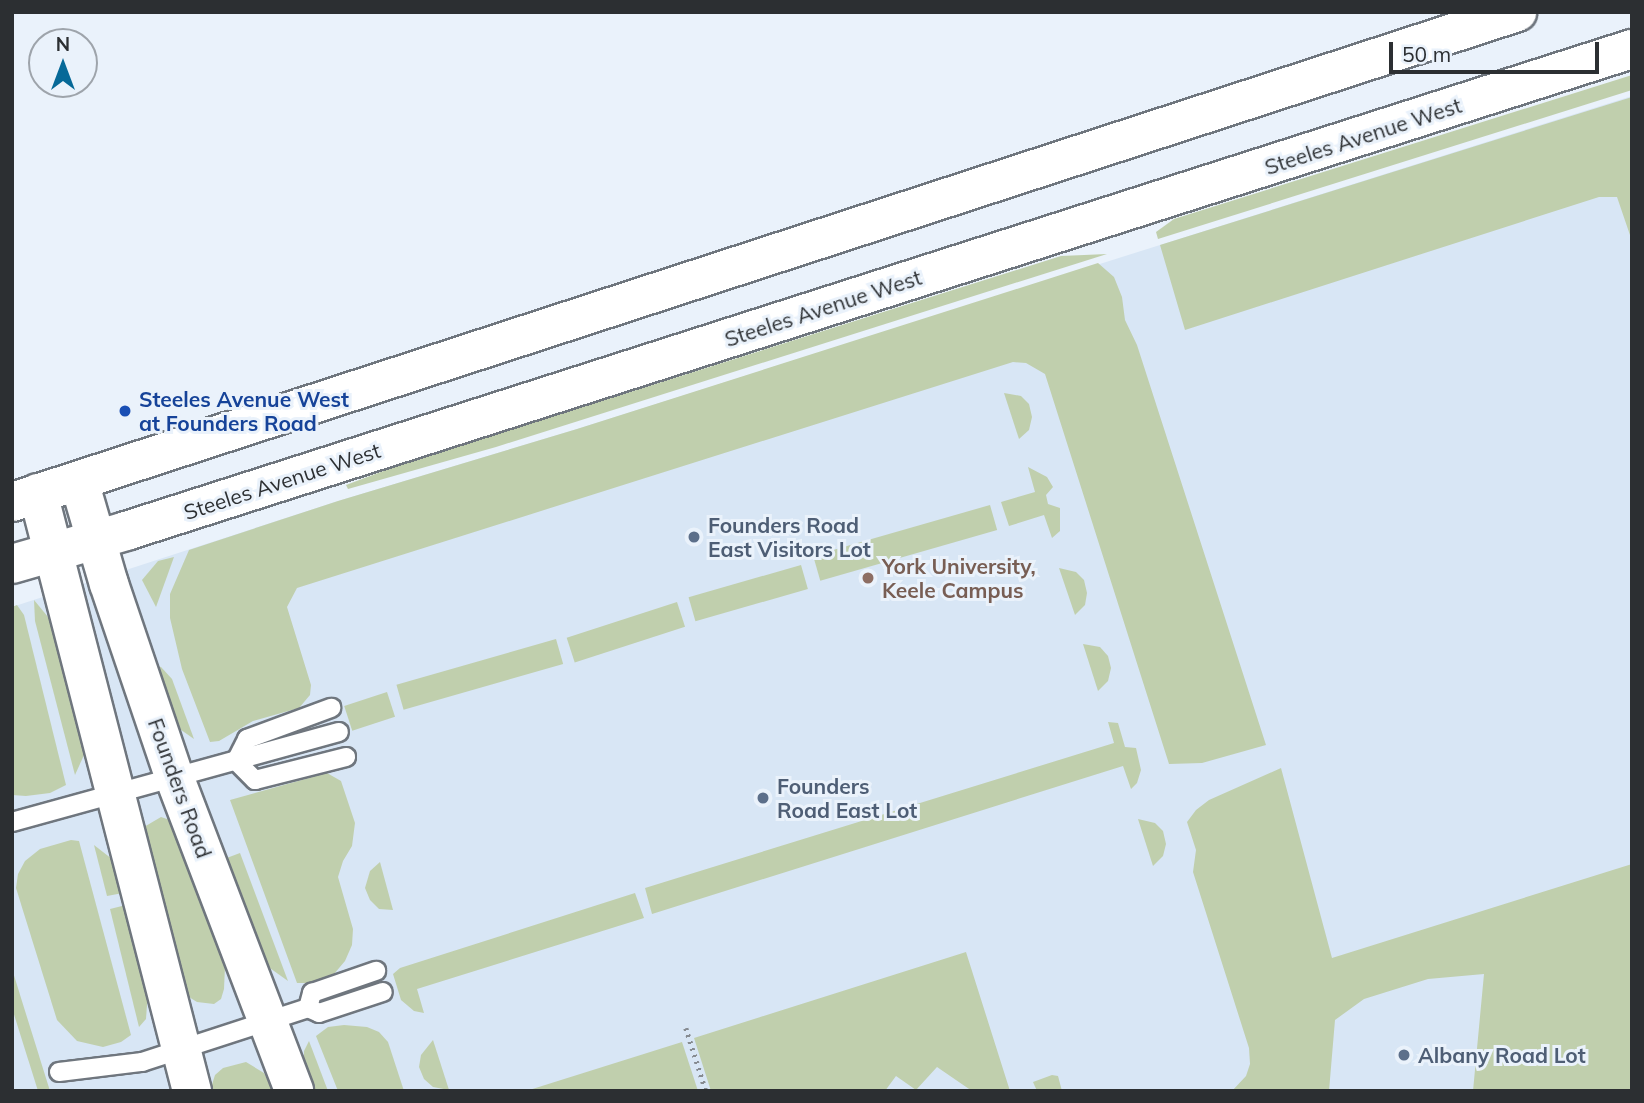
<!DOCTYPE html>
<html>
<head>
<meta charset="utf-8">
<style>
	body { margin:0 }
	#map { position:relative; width:1644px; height:1103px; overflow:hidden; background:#eaf2fb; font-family:Mulish,sans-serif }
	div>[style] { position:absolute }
	.built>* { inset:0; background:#d8e6f5 }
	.green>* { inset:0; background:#c0cfad; transform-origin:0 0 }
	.path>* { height:4.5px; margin-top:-2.25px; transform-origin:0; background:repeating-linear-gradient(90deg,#868b91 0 2px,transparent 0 7px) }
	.roads { filter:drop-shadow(2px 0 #6f767e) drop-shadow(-2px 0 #6f767e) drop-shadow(0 2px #6f767e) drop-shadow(0 -2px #6f767e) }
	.service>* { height:18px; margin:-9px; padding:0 9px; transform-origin:9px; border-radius:9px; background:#fff }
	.tertiary>* { height:38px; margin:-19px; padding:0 19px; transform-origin:19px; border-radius:19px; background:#fff }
	.secondary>* { height:38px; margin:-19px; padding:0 19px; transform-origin:19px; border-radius:19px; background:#fff }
	.dots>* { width:19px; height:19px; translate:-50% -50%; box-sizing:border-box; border:4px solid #eaf2fb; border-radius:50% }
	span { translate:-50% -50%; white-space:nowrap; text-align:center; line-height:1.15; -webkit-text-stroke:6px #eaf2fb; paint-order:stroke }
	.street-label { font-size:21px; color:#2c2f32 }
	.transit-label { font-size:21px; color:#164399; font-weight:700 }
	.left { translate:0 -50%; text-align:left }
	.service-label { font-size:21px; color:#4e5e75; font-weight:700 }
	.education-label { font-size:21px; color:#785e54; font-weight:700 }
	.frame { position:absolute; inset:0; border:14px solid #2c2f32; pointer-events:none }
	.north { position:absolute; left:28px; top:28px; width:70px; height:70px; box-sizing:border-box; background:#eaf2fb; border:2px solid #9ea4ab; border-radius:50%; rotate:0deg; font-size:19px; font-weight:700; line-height:28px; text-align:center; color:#2c2f32 }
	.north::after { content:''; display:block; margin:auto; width:24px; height:32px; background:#066998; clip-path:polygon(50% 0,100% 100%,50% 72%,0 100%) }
	.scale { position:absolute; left:1389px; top:42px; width:210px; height:32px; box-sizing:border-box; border:4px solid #2c2f32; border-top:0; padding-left:9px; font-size:21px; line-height:24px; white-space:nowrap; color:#2c2f32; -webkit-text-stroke:5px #eaf2fb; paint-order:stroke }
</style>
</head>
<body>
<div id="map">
	<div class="built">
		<div style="clip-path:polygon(1632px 96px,1632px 1091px,12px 1091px,12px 607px,338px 501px,577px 429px)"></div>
	</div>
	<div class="green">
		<div style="clip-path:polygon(1632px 75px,1632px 90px,1158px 239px,1156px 232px,1174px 219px)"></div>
		<div style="clip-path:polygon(1632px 97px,1632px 241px,1617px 197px,1599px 197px,1185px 330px,1160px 245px)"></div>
		<div style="clip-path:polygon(1107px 254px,496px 447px,348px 489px,346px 485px,402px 464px,1061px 256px)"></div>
		<div style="clip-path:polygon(1098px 263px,1114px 277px,1122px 297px,1125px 320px,1137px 345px,1266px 745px,1202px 763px,1169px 764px,1045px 374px,1026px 363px,1013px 362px,297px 588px,287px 607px,311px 685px,310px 695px,299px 708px,253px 721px,219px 741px,210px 742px,182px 669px,170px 618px,170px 594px,189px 550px,338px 501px,577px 429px)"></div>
		<div style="clip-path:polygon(1004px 393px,1021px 396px,1029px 404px,1032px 417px,1029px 430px,1019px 439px)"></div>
		<div style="clip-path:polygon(1028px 467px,1047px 477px,1053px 487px,1046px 495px,1048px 504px,1060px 508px,1060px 531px,1052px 538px,1044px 515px,1009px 526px,1001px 502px,1035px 492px)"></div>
		<div style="left:990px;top:505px;width:26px;height:184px;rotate:74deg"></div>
		<div style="clip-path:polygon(174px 557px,156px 607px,142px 580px,158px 561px)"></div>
		<div style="left:801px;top:565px;width:25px;height:117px;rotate:74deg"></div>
		<div style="clip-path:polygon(1059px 568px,1076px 572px,1084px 580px,1087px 593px,1085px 605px,1075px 615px)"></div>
		<div style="clip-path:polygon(34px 600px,53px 623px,85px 740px,84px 755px,75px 775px,35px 621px)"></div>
		<div style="left:677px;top:602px;width:26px;height:116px;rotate:72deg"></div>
		<div style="clip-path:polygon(17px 605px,24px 615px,66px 785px,50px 793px,26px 796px,12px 795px,12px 607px)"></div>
		<div style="left:556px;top:639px;width:26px;height:166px;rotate:74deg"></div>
		<div style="clip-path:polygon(1083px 644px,1100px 647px,1108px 656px,1111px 668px,1108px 681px,1098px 691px)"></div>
		<div style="clip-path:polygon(150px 664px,161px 667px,172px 679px,194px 739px,174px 725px)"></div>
		<div style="left:387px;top:692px;width:26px;height:45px;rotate:72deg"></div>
		<div style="clip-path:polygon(1108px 722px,1118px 723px,1125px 747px,1136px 748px,1141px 770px,1137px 783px,1131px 789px,1123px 766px,652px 914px,645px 888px,1114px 743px)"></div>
		<div style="clip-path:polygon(1281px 768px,1332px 958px,1632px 864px,1632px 1091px,1473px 1091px,1484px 974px,1428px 979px,1364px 999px,1335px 1020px,1329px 1091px,1232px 1091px,1246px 1076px,1250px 1064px,1249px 1048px,1193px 872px,1196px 850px,1187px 822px,1196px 810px,1209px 800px)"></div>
		<div style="clip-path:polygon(327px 773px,341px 781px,355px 823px,352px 846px,343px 861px,338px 877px,353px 929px,352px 945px,345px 961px,334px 974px,315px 983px,297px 983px,230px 800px)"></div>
		<div style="clip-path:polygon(161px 817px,170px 820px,173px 825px,225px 966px,224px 989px,221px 999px,214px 1004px,197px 1002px,189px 997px,181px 983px,143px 838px,144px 827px)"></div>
		<div style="clip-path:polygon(1138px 819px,1155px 823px,1163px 831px,1166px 844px,1163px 856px,1153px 866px)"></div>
		<div style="clip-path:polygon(71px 840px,79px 841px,131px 1035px,121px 1042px,103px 1047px,77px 1041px,57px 1020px,16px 888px,18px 874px,25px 861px,40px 849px)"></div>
		<div style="clip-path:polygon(94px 845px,112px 859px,123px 893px,107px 896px)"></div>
		<div style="clip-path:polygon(240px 853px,288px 981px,267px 966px,260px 954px,224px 859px)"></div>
		<div style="clip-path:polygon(380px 862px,393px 910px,379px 909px,370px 900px,365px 888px,370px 871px)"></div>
		<div style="clip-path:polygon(635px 893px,644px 918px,417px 989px,424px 1013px,414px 1011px,401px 1000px,393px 974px,400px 968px)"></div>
		<div style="clip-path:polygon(126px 905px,148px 991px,146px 1019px,139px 1027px,110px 909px)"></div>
		<div style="clip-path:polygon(966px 952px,1010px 1091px,972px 1091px,937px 1067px,916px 1090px,896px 1076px,885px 1091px,711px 1091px,694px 1038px)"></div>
		<div style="clip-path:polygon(12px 969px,50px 1091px,38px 1091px,12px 1008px)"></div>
		<div style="clip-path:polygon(344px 1025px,367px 1027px,379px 1032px,388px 1042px,404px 1091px,338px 1091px,316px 1036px,328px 1027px)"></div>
		<div style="clip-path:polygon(433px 1040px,449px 1090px,433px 1087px,424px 1079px,419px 1067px,421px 1055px)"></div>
		<div style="clip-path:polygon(309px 1041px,328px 1091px,311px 1091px,304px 1063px,304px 1051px)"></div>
		<div style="clip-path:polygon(682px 1042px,698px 1091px,526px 1091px)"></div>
		<div style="clip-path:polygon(246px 1062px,264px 1073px,273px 1091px,210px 1091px,215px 1075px,223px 1068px)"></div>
		<div style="clip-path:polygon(1052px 1075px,1058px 1076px,1062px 1091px,1037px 1091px,1033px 1082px)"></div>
	</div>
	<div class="path">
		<div style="left:686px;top:1028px;width:66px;rotate:72.4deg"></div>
	</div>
	<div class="roads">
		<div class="service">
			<div style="left:236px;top:761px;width:27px;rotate:45deg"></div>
			<div style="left:255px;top:780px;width:94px;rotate:-14.2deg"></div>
			<div style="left:236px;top:761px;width:25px;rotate:-63deg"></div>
			<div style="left:247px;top:739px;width:90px;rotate:-20.3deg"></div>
			<div style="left:12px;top:822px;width:339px;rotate:-15.4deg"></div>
			<div style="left:308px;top:1008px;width:16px;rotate:-75deg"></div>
			<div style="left:312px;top:993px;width:68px;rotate:-19deg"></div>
			<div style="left:59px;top:1072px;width:84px;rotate:-6.9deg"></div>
			<div style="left:142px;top:1062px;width:175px;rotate:-18deg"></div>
			<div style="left:308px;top:1008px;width:12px;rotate:24deg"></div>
			<div style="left:319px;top:1013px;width:67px;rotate:-18.2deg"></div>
		</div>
		<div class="tertiary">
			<div style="left:79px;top:481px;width:107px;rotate:73.8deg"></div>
			<div style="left:109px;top:584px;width:203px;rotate:71.3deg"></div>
			<div style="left:174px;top:776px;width:337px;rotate:69.1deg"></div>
			<div style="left:38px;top:493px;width:618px;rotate:75.56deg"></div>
		</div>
		<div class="secondary">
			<div style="left:12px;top:502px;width:1583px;rotate:-18.03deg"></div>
			<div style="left:12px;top:564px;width:119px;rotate:-16.1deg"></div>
			<div style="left:126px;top:531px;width:1581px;rotate:-17.75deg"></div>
		</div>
	</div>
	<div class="dots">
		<div style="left:125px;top:411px;background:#1a4fb4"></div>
		<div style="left:694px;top:537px;background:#5c6f8a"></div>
		<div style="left:868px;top:578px;background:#8d6e63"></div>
		<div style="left:763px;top:798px;background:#5c6f8a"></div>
		<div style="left:1404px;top:1055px;background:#5c6f8a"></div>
	</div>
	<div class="street-label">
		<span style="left:1363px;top:136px;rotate:-18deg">Steeles Avenue West</span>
		<span style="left:823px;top:308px;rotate:-18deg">Steeles Avenue West</span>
		<span style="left:282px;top:481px;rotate:-18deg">Steeles Avenue West</span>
		<span style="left:180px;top:788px;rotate:70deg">Founders Road</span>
	</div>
	<div class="transit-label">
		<span class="left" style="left:139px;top:411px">Steeles Avenue West<br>at Founders Road</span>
	</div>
	<div class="service-label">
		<span class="left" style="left:708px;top:537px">Founders Road<br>East Visitors Lot</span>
		<span class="left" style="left:777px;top:798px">Founders<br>Road East Lot</span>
		<span class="left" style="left:1418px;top:1055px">Albany Road Lot</span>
	</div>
	<div class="education-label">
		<span class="left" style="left:882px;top:578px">York University,<br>Keele Campus</span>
	</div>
	<div class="frame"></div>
	<div class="north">N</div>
	<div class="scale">50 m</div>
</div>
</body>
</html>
